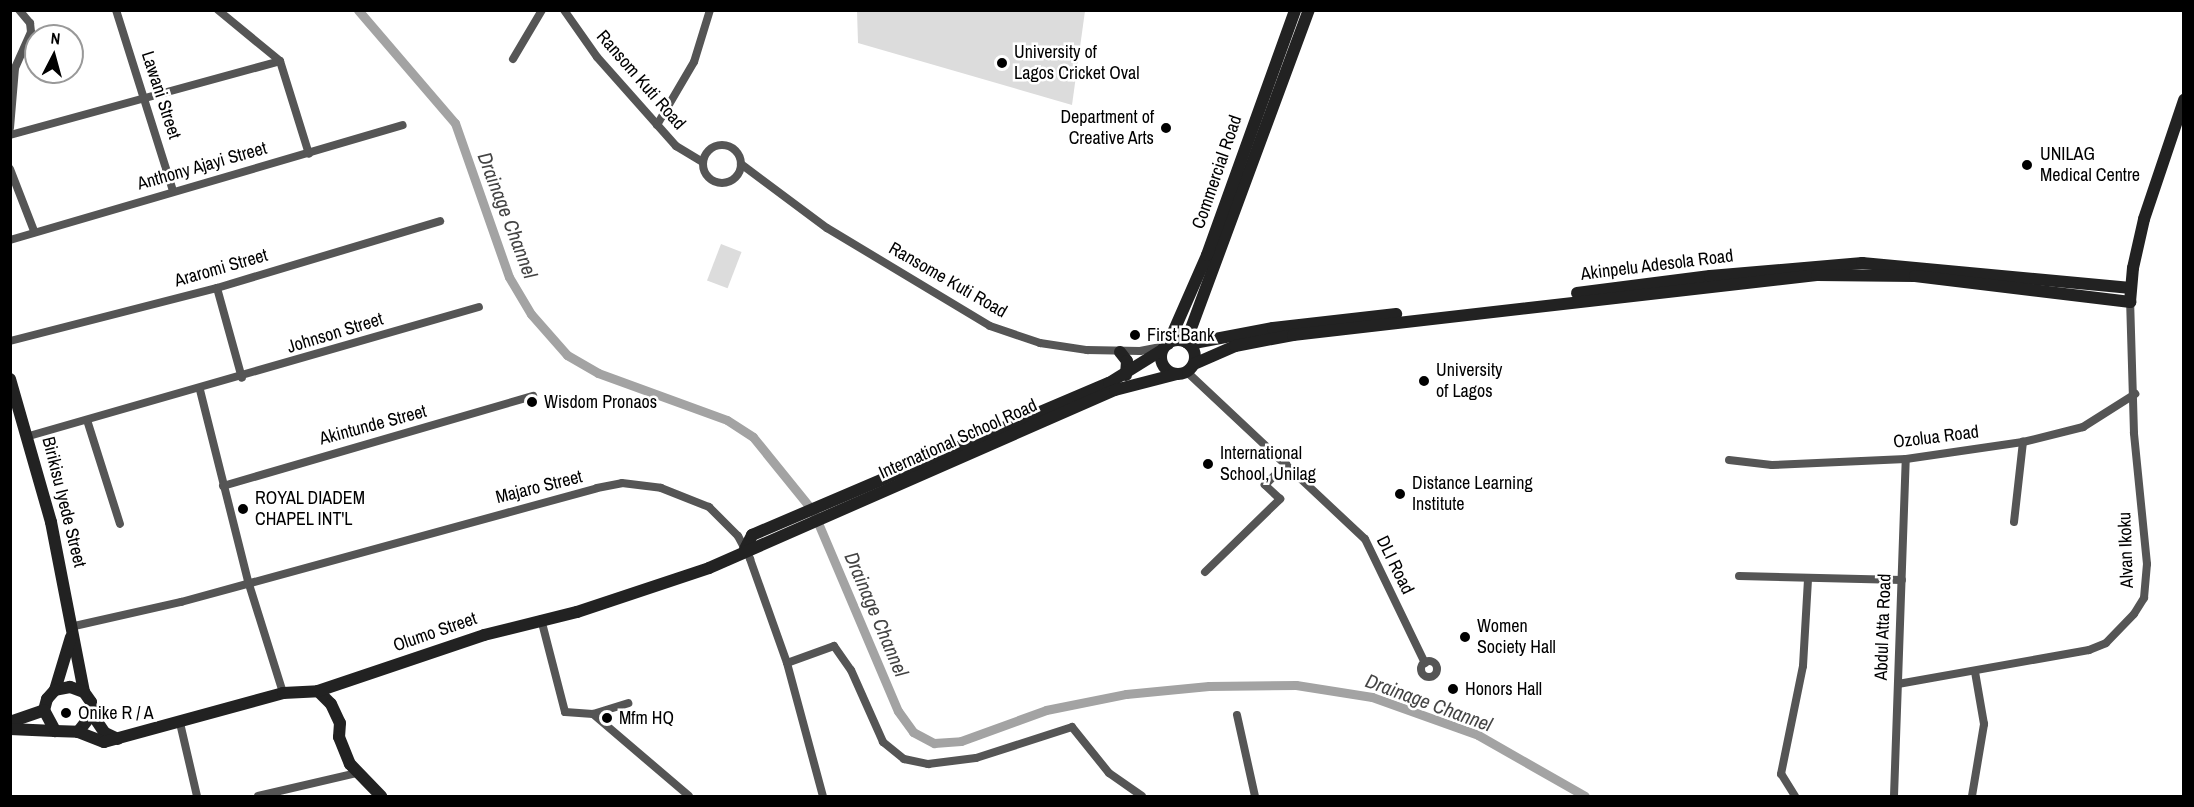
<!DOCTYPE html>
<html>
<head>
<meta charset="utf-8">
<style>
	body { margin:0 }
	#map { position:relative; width:2194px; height:807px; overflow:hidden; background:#fff; font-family:"Archivo Narrow",sans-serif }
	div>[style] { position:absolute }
	.green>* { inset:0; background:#dcdcdc; transform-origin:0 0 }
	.canal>* { height:9px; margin:-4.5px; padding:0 4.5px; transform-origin:4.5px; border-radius:4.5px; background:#a3a3a3 }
	.street>* { height:8px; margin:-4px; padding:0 4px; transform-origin:4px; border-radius:4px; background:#555 }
	.street>.ring { margin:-4px; padding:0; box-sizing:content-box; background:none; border:8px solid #555; border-radius:50% }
	.secondary>* { height:12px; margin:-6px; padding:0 6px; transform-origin:6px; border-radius:6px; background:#222 }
	.secondary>.ring { margin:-6px; padding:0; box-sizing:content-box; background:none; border:12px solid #222; border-radius:50% }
	.dots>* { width:16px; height:16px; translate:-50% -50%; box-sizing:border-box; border:3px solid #fff; border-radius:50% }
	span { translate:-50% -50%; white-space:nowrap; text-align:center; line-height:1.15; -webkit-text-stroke:5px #fff; paint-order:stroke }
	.poi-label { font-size:18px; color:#000 }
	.left { translate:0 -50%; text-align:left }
	.right { translate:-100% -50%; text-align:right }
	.street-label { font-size:18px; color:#000 }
	.water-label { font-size:20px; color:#444; font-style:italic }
	.frame { position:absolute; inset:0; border:12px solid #000; pointer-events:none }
	.north { position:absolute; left:24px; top:24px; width:60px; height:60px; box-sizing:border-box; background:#fff; border:2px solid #999; border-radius:50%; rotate:6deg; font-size:16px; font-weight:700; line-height:24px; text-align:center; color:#000 }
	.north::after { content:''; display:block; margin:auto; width:21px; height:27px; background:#000; clip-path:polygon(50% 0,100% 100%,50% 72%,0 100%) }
</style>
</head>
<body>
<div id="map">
	<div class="green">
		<div style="clip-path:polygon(857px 11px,1085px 11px,1072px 105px,858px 43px)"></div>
		<div style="left:721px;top:244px;width:22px;height:39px;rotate:21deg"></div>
	</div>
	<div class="canal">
		<div style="left:358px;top:10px;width:149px;rotate:49.4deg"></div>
		<div style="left:455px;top:123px;width:163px;rotate:70.7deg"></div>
		<div style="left:509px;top:277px;width:43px;rotate:59.3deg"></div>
		<div style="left:531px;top:314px;width:55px;rotate:48.7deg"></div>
		<div style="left:567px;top:355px;width:36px;rotate:30deg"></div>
		<div style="left:598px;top:373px;width:137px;rotate:20deg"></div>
		<div style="left:727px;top:420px;width:31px;rotate:33deg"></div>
		<div style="left:753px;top:437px;width:95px;rotate:51deg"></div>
		<div style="left:813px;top:511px;width:217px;rotate:67deg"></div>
		<div style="left:898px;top:711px;width:26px;rotate:54deg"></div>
		<div style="left:913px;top:732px;width:24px;rotate:28deg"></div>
		<div style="left:934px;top:743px;width:27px;rotate:-4deg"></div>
		<div style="left:961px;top:741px;width:90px;rotate:-20deg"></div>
		<div style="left:1046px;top:710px;width:82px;rotate:-11.3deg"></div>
		<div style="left:1126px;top:694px;width:83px;rotate:-5.5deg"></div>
		<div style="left:1209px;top:686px;width:87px;rotate:-0.7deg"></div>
		<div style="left:1296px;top:685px;width:77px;rotate:9deg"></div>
		<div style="left:1372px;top:697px;width:113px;rotate:19.7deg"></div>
		<div style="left:1478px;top:735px;width:123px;rotate:29.7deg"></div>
	</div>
	<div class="street">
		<div style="left:116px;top:10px;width:190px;rotate:72.5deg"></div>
		<div style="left:218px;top:10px;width:80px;rotate:39.4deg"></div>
		<div style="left:280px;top:61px;width:97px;rotate:72.7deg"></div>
		<div style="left:564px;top:10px;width:57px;rotate:54.9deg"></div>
		<div style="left:597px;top:57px;width:119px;rotate:48.4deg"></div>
		<div style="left:676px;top:146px;width:31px;rotate:31deg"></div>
		<div style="left:513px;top:59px;width:57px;rotate:-59.4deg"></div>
		<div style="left:657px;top:125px;width:73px;rotate:-59.6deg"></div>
		<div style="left:694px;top:62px;width:54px;rotate:-72.9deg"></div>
		<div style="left:10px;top:128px;width:60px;rotate:-85.2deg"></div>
		<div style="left:15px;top:68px;width:39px;rotate:-66deg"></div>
		<div style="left:31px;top:32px;width:9px;rotate:-96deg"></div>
		<div style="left:30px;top:23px;width:17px;rotate:-130deg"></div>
		<div style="left:10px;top:135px;width:280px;rotate:-15.3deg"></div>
		<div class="ring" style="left:703px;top:145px;width:30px;height:30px"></div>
		<div style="left:741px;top:164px;width:107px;rotate:36.7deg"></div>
		<div style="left:827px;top:228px;width:190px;rotate:31deg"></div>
		<div style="left:990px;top:326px;width:53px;rotate:18.8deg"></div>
		<div style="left:1040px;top:343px;width:48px;rotate:8.5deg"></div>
		<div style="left:1087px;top:350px;width:53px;rotate:1.1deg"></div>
		<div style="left:1140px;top:351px;width:25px;rotate:-11deg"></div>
		<div style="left:10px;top:169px;width:66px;rotate:68.8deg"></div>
		<div style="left:10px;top:240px;width:409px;rotate:-16.3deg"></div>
		<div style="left:217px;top:288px;width:93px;rotate:74.5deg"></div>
		<div style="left:10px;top:341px;width:214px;rotate:-14.4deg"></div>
		<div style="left:217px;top:288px;width:233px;rotate:-16.7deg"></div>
		<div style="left:1187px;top:372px;width:244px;rotate:43.2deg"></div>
		<div style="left:1365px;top:539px;width:138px;rotate:64.2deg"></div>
		<div style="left:200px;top:390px;width:197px;rotate:75.9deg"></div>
		<div style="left:248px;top:581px;width:117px;rotate:72.6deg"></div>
		<div style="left:87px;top:420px;width:109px;rotate:72.4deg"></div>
		<div style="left:29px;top:436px;width:468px;rotate:-16deg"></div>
		<div style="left:1729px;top:460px;width:43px;rotate:6.6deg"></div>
		<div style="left:1772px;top:465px;width:134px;rotate:-2.6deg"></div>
		<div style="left:1906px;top:459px;width:118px;rotate:-8.3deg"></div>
		<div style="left:2023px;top:442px;width:62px;rotate:-14deg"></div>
		<div style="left:2083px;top:427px;width:62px;rotate:-32.4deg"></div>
		<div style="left:223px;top:486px;width:323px;rotate:-16.2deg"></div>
		<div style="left:2014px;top:522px;width:81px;rotate:-83.6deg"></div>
		<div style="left:1205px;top:572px;width:105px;rotate:-44.2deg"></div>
		<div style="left:1280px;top:499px;width:21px;rotate:-137deg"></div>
		<div style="left:1265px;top:485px;width:30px;rotate:-45deg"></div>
		<div style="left:1739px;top:576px;width:163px;rotate:1.4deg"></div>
		<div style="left:541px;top:619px;width:96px;rotate:75.5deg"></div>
		<div style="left:565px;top:712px;width:28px;rotate:4deg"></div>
		<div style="left:593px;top:714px;width:37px;rotate:-17deg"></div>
		<div style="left:70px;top:627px;width:114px;rotate:-12.7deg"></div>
		<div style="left:181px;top:602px;width:431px;rotate:-15.3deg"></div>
		<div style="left:597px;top:488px;width:25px;rotate:-11deg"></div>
		<div style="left:622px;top:483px;width:39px;rotate:7deg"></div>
		<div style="left:661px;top:488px;width:52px;rotate:21.6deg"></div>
		<div style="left:709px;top:507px;width:41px;rotate:45deg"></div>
		<div style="left:738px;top:536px;width:26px;rotate:62deg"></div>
		<div style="left:750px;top:559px;width:110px;rotate:70.4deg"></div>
		<div style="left:787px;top:663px;width:138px;rotate:74.9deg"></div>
		<div class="ring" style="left:1421px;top:661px;width:8px;height:8px"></div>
		<div style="left:787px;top:663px;width:50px;rotate:-19.9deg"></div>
		<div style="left:834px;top:646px;width:29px;rotate:55deg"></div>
		<div style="left:851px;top:670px;width:79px;rotate:66deg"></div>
		<div style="left:883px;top:742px;width:27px;rotate:39deg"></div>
		<div style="left:904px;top:759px;width:25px;rotate:12deg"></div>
		<div style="left:928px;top:764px;width:48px;rotate:-7.1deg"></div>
		<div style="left:976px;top:758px;width:101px;rotate:-17.9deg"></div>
		<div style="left:1072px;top:727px;width:59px;rotate:51.2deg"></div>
		<div style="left:1109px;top:773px;width:40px;rotate:34.9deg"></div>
		<div style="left:1898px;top:684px;width:194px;rotate:-10.1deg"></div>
		<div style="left:2089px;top:650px;width:18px;rotate:-22deg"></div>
		<div style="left:2106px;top:643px;width:40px;rotate:-46deg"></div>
		<div style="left:2134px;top:614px;width:19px;rotate:-58deg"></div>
		<div style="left:2144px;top:598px;width:34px;rotate:-85deg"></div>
		<div style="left:2147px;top:564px;width:132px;rotate:-95.7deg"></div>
		<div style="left:2134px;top:433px;width:131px;rotate:-91.7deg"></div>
		<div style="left:593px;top:714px;width:126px;rotate:40.5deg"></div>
		<div style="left:1237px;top:715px;width:83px;rotate:77.5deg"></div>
		<div style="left:180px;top:723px;width:75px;rotate:76.9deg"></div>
		<div style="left:258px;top:796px;width:102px;rotate:-13.1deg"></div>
		<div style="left:1795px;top:796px;width:26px;rotate:-122deg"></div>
		<div style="left:1781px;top:774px;width:110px;rotate:-78.5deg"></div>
		<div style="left:1803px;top:666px;width:88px;rotate:-86.7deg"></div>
		<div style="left:1894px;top:796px;width:337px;rotate:-88deg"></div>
		<div style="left:1972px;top:796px;width:73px;rotate:-80.5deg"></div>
		<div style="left:1984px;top:724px;width:53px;rotate:-99.8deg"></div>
	</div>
	<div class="secondary">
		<div style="left:1577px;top:293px;width:134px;rotate:-7.3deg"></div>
		<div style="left:1710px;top:276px;width:153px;rotate:-4.9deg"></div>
		<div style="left:1862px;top:263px;width:270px;rotate:5.3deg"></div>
		<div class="ring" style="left:1161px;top:340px;width:22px;height:22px"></div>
		<div style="left:1186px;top:342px;width:354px;rotate:-69.7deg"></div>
		<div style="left:1168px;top:344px;width:97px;rotate:-66.3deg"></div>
		<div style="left:1207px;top:255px;width:260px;rotate:-70.2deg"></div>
		<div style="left:1189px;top:344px;width:86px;rotate:-10.8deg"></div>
		<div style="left:1273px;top:328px;width:124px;rotate:-6.5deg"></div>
		<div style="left:1120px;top:352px;width:11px;rotate:52deg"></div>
		<div style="left:1127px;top:361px;width:14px;rotate:94deg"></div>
		<div style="left:1194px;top:364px;width:45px;rotate:-23.7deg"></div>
		<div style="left:1235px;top:346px;width:59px;rotate:-10.7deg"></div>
		<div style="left:1293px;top:335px;width:527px;rotate:-6.53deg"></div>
		<div style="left:1817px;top:275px;width:98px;rotate:0.6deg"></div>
		<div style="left:1915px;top:276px;width:217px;rotate:6.9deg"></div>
		<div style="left:2130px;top:302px;width:34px;rotate:-85deg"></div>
		<div style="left:2133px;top:268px;width:50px;rotate:-77.3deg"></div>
		<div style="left:2144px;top:219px;width:126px;rotate:-71.4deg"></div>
		<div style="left:10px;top:379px;width:149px;rotate:74deg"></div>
		<div style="left:51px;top:522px;width:173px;rotate:79deg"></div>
		<div style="left:745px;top:549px;width:16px;rotate:-63deg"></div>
		<div style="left:752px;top:535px;width:388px;rotate:-23.1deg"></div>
		<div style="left:1109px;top:383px;width:62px;rotate:-31.9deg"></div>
		<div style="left:55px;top:690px;width:55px;rotate:-73.2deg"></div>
		<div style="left:318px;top:691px;width:18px;rotate:45deg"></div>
		<div style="left:331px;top:704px;width:21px;rotate:65deg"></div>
		<div style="left:340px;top:723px;width:14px;rotate:94deg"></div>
		<div style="left:339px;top:737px;width:29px;rotate:68deg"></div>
		<div style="left:350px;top:764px;width:45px;rotate:45.9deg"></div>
		<div style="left:92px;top:714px;width:23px;rotate:56deg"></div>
		<div style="left:105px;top:733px;width:14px;rotate:25deg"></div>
		<div style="left:10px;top:722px;width:36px;rotate:-19deg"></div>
		<div style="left:10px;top:729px;width:45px;rotate:2.5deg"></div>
		<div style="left:78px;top:732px;width:23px;rotate:-52deg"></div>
		<div style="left:92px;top:714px;width:12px;rotate:-95deg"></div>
		<div style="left:91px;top:702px;width:12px;rotate:-125deg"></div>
		<div style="left:84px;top:692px;width:15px;rotate:-160deg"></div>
		<div style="left:70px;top:687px;width:15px;rotate:169deg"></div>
		<div style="left:55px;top:690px;width:12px;rotate:132deg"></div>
		<div style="left:47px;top:699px;width:11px;rotate:105deg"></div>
		<div style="left:44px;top:710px;width:24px;rotate:62deg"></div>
		<div style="left:55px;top:731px;width:23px;rotate:2deg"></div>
		<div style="left:78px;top:732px;width:28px;rotate:21deg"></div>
		<div style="left:104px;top:742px;width:186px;rotate:-15.3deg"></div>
		<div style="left:283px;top:693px;width:35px;rotate:-3deg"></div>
		<div style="left:318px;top:691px;width:175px;rotate:-18.6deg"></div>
		<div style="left:484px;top:635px;width:96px;rotate:-13.9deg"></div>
		<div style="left:577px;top:612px;width:139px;rotate:-18.4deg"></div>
		<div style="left:709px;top:568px;width:443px;rotate:-23.7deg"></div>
		<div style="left:1115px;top:390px;width:64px;rotate:-14.5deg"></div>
	</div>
	<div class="dots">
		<div style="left:1002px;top:63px;background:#000"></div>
		<div style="left:1166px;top:128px;background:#000"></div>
		<div style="left:2027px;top:165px;background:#000"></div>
		<div style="left:1135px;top:335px;background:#000"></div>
		<div style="left:1424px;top:381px;background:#000"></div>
		<div style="left:532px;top:402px;background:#000"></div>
		<div style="left:1208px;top:464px;background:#000"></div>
		<div style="left:1400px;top:494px;background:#000"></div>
		<div style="left:243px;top:509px;background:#000"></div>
		<div style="left:1465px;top:637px;background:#000"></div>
		<div style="left:1453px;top:689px;background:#000"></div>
		<div style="left:66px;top:713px;background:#000"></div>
		<div style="left:607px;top:718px;background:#000"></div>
	</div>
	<div class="poi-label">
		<span class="left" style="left:1014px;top:63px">University of<br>Lagos Cricket Oval</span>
		<span class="right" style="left:1154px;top:128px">Department of<br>Creative Arts</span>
		<span class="left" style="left:2040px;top:165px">UNILAG<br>Medical Centre</span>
		<span class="left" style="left:1147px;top:335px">First Bank</span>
		<span class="left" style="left:1436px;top:381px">University<br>of Lagos</span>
		<span class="left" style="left:544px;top:402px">Wisdom Pronaos</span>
		<span class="left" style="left:1220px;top:464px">International<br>School, Unilag</span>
		<span class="left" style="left:1412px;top:494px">Distance Learning<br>Institute</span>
		<span class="left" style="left:255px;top:509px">ROYAL DIADEM<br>CHAPEL INT'L</span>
		<span class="left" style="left:1477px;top:637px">Women<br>Society Hall</span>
		<span class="left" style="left:1465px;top:689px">Honors Hall</span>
		<span class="left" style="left:78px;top:713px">Onike R / A</span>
		<span class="left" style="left:619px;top:718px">Mfm HQ</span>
	</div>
	<div class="street-label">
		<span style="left:641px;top:80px;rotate:49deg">Ransom Kuti Road</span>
		<span style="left:161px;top:95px;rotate:72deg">Lawani Street</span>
		<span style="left:202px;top:166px;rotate:-16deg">Anthony Ajayi Street</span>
		<span style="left:1217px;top:172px;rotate:-71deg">Commercial Road</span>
		<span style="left:1657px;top:265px;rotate:-7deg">Akinpelu Adesola Road</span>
		<span style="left:221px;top:268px;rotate:-16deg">Araromi Street</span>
		<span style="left:948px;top:280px;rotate:30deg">Ransome Kuti Road</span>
		<span style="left:335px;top:333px;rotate:-17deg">Johnson Street</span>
		<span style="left:373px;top:425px;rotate:-15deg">Akintunde Street</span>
		<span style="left:1936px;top:437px;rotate:-7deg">Ozolua Road</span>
		<span style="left:958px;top:439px;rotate:-24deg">International School Road</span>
		<span style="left:539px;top:487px;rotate:-14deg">Majaro Street</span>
		<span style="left:64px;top:502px;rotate:76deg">Birikisu Iyede Street</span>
		<span style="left:2126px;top:550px;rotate:-92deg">Alvan Ikoku</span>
		<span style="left:1395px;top:565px;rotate:64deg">DLI Road</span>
		<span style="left:1883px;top:627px;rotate:-88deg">Abdul Atta Road</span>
		<span style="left:435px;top:632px;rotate:-19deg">Olumo Street</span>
	</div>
	<div class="water-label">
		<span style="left:508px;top:215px;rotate:69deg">Drainage Channel</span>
		<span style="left:877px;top:614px;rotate:67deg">Drainage Channel</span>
		<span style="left:1429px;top:702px;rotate:20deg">Drainage Channel</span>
	</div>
	<div class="frame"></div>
	<div class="north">N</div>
</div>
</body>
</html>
